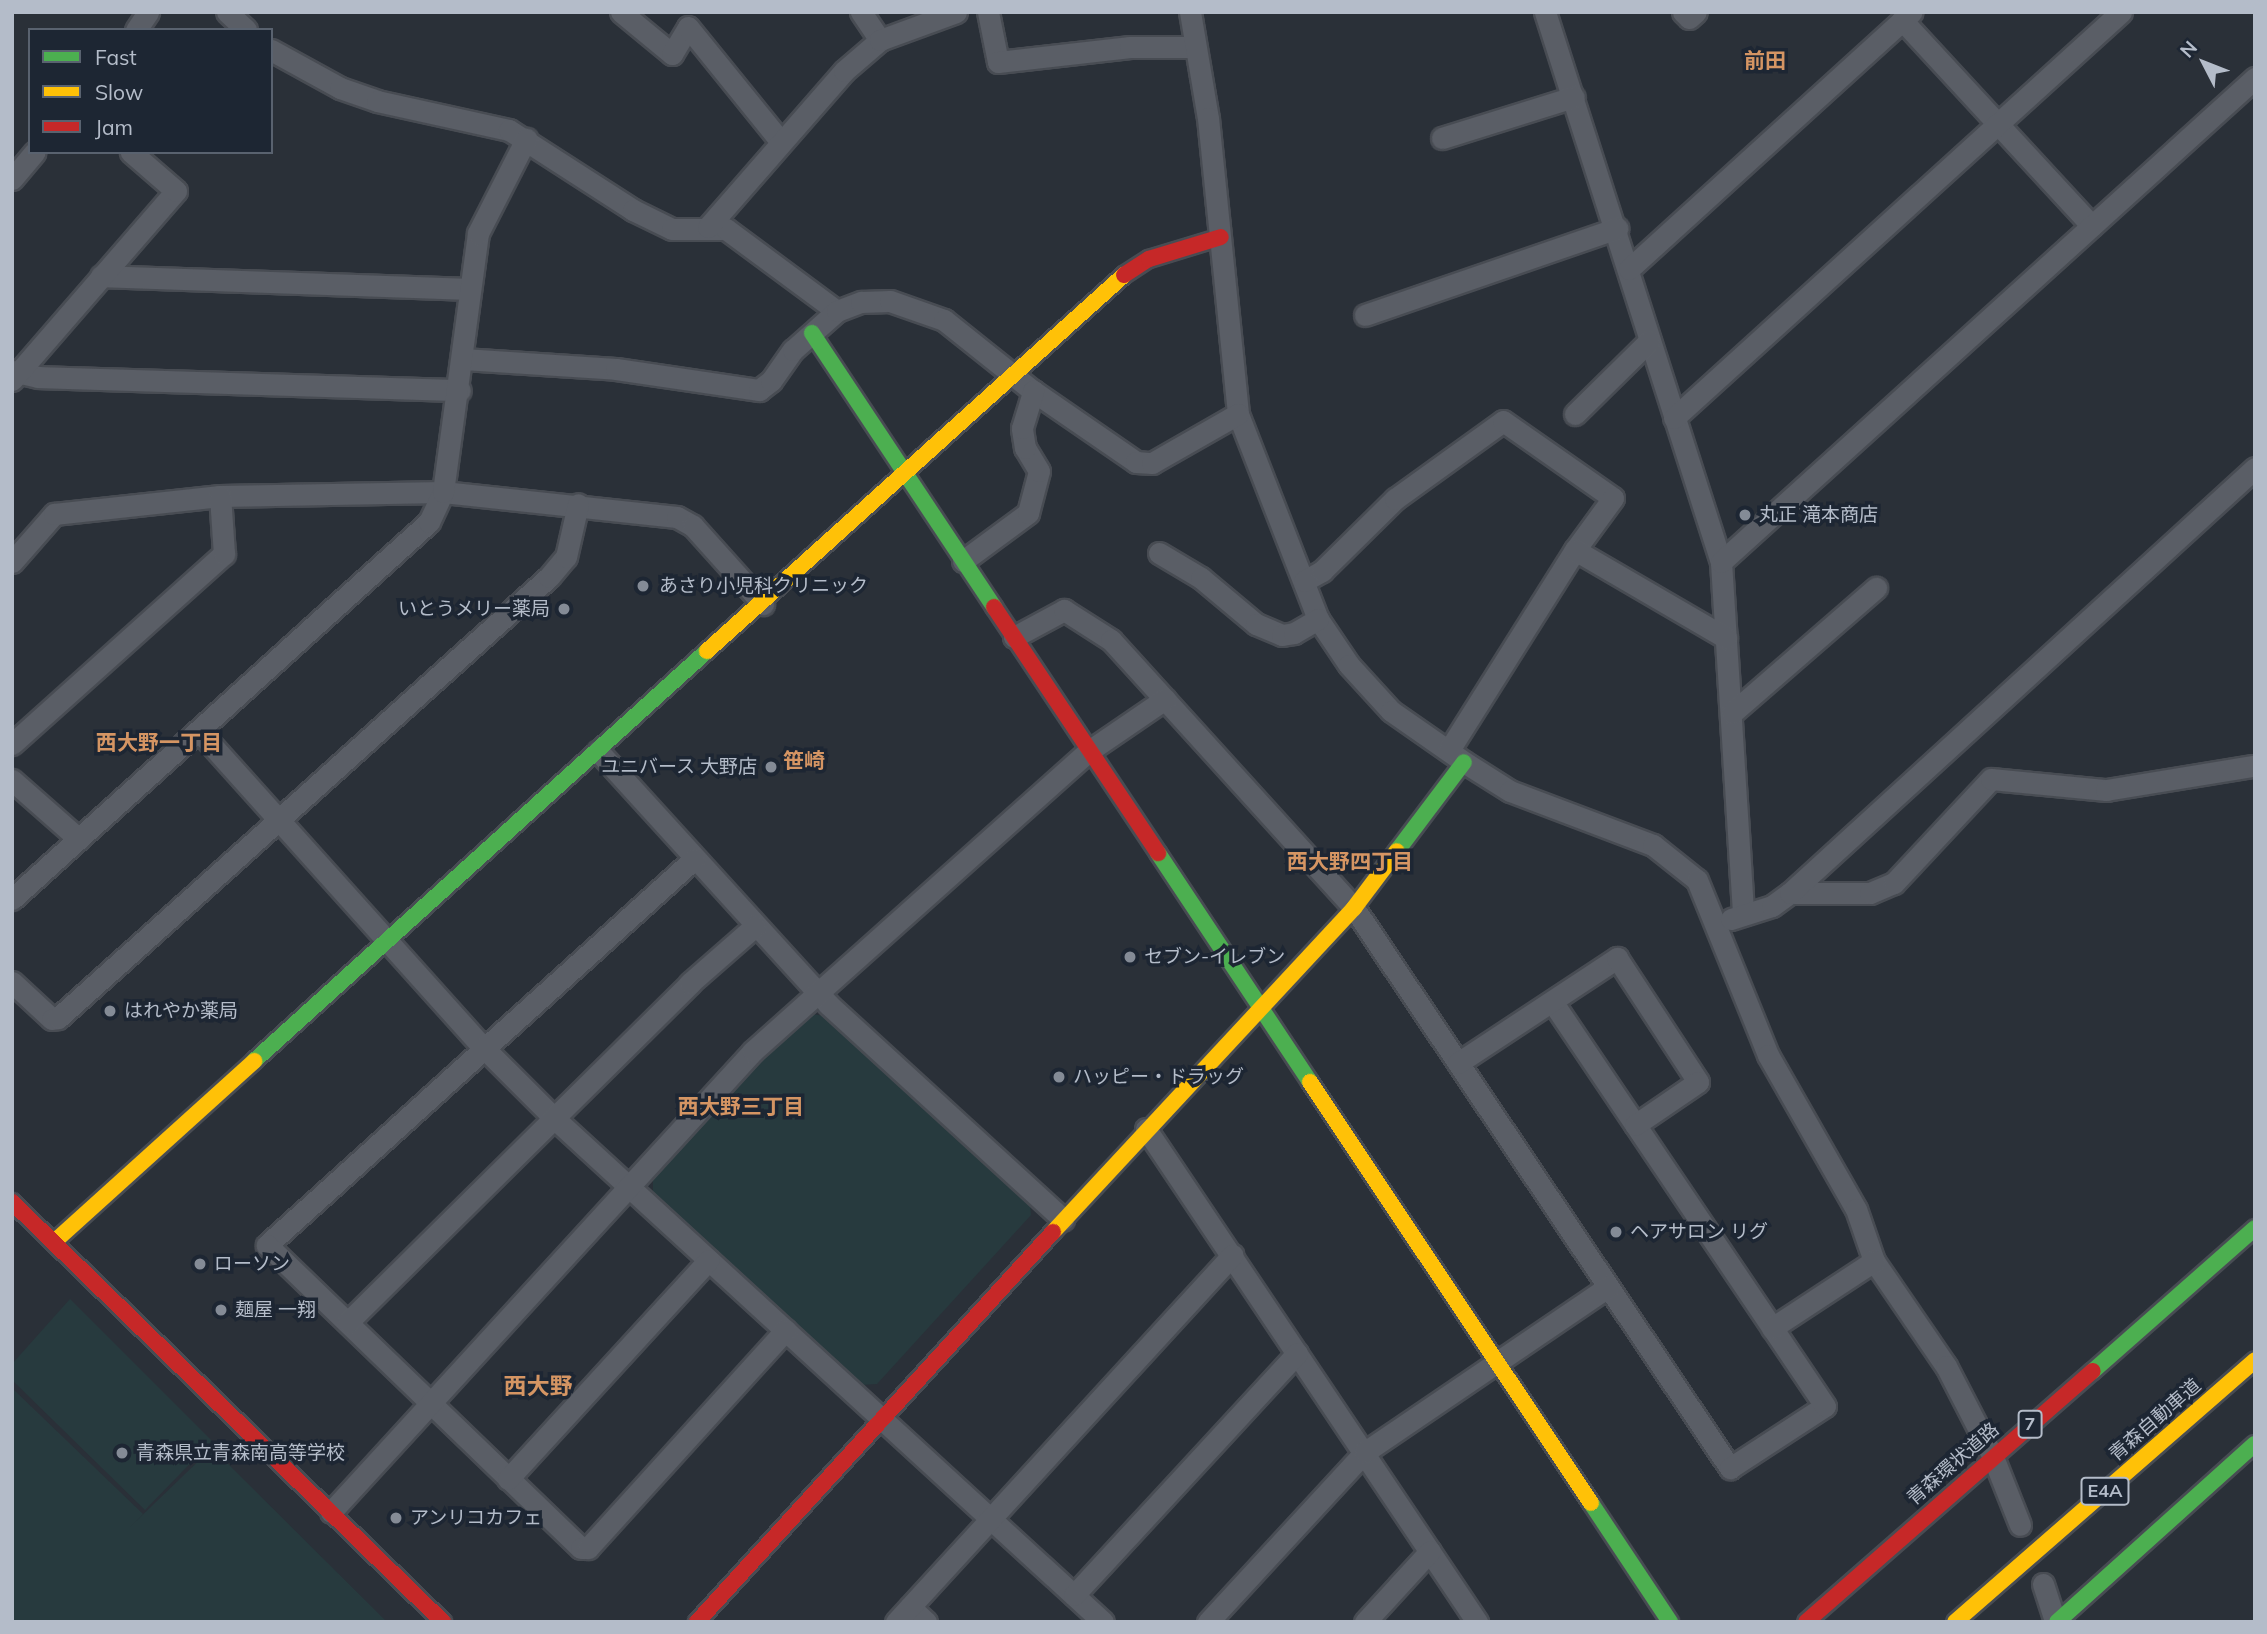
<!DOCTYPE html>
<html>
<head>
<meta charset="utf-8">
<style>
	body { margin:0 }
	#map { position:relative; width:2267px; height:1634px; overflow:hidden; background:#2a3038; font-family:Mulish,"Noto Sans JP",sans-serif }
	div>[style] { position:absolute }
	.green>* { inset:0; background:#273a3e }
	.roads { filter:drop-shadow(2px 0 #484c53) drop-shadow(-2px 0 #484c53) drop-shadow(0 2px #484c53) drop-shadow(0 -2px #484c53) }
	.street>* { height:21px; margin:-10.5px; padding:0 10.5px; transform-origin:10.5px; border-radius:10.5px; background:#5a5e66 }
	.fast>* { height:16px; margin:-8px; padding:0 8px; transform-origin:8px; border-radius:8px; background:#4caf50 }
	.slow>* { height:16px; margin:-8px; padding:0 8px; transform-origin:8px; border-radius:8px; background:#ffc107 }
	.jam>* { height:16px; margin:-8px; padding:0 8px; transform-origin:8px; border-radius:8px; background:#c62828 }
	.dots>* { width:19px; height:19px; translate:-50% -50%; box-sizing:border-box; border:4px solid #1d2633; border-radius:50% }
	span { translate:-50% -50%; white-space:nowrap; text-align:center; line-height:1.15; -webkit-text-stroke:7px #1d2633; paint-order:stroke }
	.shield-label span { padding:2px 5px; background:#1d2633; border:2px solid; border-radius:5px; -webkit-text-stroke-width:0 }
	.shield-label { font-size:18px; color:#b4bcc9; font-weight:700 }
	.poi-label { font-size:19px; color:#b4bcc9 }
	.left { translate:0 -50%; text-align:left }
	.right { translate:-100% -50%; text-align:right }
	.street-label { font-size:19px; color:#b4bcc9 }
	.neighbourhood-label { font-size:21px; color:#d59563; font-weight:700 }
	.quarter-label { font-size:23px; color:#d59563; font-weight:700 }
	.frame { position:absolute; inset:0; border:14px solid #b4bcc9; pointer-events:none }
	.legend { position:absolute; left:28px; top:28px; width:245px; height:126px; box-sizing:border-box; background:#1d2633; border:2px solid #59626f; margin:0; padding:9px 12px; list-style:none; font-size:21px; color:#b4bcc9 }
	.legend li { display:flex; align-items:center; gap:14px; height:35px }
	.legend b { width:35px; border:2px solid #59626f }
	.north { position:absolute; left:2169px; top:28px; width:70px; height:70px; -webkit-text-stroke:5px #1d2633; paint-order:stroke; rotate:312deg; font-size:19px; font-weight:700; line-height:28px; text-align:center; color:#b4bcc9 }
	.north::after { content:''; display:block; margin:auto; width:24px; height:32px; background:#b4bcc9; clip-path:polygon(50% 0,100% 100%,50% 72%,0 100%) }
</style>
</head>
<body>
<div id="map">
	<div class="green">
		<div style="clip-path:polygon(811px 1014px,825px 1016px,1030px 1204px,1031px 1215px,877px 1384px,861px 1385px,653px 1193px,653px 1179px,760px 1063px)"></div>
		<div style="clip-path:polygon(70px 1299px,212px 1441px,145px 1510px,12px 1380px,12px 1364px)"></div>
		<div style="clip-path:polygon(12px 1388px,143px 1514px,129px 1528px,212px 1448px,387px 1622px,12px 1622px)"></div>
	</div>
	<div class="roads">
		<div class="street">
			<div style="left:227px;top:12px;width:26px;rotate:43deg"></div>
			<div style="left:621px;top:12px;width:66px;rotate:39.5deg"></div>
			<div style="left:672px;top:54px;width:31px;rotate:-59deg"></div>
			<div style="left:688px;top:27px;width:148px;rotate:51deg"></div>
			<div style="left:861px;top:12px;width:34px;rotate:56deg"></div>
			<div style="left:988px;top:12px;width:51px;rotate:78.7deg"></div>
			<div style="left:998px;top:62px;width:133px;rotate:-6.5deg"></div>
			<div style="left:1130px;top:47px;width:65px"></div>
			<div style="left:1190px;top:12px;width:108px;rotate:80.4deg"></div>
			<div style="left:1208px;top:118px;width:298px;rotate:84.2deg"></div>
			<div style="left:1238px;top:414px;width:220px;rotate:68.7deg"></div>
			<div style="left:1318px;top:619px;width:55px;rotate:56deg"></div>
			<div style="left:1349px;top:665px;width:62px;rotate:47.6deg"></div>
			<div style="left:1391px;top:711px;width:89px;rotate:34.9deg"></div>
			<div style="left:1464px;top:762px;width:54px;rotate:32.2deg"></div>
			<div style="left:1510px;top:791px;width:153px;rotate:20.7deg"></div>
			<div style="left:1653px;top:845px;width:56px;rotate:38.5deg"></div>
			<div style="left:1697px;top:880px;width:189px;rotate:67.9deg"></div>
			<div style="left:1768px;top:1055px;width:177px;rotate:60.3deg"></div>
			<div style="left:1856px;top:1209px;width:55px;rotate:70.9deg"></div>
			<div style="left:1874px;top:1261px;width:127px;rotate:55.6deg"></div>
			<div style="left:1946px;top:1366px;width:102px;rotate:62.7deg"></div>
			<div style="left:1993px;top:1457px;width:73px;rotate:68.3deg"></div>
			<div style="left:1545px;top:12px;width:577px;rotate:72.26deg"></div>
			<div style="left:1721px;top:562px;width:353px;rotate:86.4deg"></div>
			<div style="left:1683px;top:12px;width:8px;rotate:45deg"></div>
			<div style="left:1689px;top:18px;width:9px;rotate:-41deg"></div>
			<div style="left:1902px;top:20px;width:280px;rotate:47.3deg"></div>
			<div style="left:136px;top:30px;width:22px;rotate:-56deg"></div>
			<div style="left:271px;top:50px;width:79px;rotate:28.8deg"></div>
			<div style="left:340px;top:88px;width:39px;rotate:19deg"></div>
			<div style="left:377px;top:101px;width:135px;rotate:12.4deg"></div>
			<div style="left:509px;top:130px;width:148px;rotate:32.8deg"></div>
			<div style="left:633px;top:210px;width:43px;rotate:26deg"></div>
			<div style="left:672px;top:229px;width:54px"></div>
			<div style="left:726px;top:229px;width:138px;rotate:36.5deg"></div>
			<div style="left:1442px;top:138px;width:138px;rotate:-17.3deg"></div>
			<div style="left:12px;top:179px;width:35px;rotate:-50deg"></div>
			<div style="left:708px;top:227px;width:207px;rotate:-48.9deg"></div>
			<div style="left:844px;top:71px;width:48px;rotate:-40.7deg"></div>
			<div style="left:880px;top:40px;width:81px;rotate:-20.2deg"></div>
			<div style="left:1629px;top:269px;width:382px;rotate:-42.3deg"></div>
			<div style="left:101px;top:276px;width:367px;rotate:2deg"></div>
			<div style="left:1365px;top:315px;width:267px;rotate:-19deg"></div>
			<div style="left:463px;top:359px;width:153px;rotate:3.7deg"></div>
			<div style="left:616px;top:369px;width:145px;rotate:8.4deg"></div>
			<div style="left:759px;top:390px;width:15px;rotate:-37deg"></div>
			<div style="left:771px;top:381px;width:38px;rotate:-55deg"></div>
			<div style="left:793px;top:350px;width:59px;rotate:-41.6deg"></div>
			<div style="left:837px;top:311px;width:26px;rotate:-21deg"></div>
			<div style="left:861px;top:302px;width:29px;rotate:-2deg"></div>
			<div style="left:890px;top:301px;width:57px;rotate:19.4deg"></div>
			<div style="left:944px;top:320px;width:114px;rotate:38.6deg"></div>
			<div style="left:1033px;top:391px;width:125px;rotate:34.6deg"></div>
			<div style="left:1136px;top:462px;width:16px;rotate:4deg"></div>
			<div style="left:1152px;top:463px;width:99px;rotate:-29.7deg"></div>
			<div style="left:12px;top:371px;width:27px;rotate:13deg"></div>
			<div style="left:38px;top:377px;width:422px;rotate:1.8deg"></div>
			<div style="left:12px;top:380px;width:250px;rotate:-49.1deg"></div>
			<div style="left:176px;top:191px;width:60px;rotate:-139.1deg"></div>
			<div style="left:1575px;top:414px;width:104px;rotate:-44.6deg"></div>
			<div style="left:1674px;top:418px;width:604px;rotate:-42.25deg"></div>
			<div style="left:1159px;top:553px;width:49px;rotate:30.8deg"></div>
			<div style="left:1201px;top:578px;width:72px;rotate:39.9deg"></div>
			<div style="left:1256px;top:624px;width:28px;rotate:23deg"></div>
			<div style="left:1282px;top:635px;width:12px;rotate:-9deg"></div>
			<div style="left:1294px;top:633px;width:28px;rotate:-30deg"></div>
			<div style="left:963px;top:561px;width:81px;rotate:-36.4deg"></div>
			<div style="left:1028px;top:513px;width:43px;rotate:-75.3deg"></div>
			<div style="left:1039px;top:471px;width:27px;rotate:-121deg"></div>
			<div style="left:1025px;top:448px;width:20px;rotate:-99deg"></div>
			<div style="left:1022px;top:428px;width:39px;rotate:-73deg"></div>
			<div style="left:12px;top:562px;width:64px;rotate:-48.8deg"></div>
			<div style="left:54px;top:514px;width:167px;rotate:-6.2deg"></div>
			<div style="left:220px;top:496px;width:223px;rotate:-1deg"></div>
			<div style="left:443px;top:492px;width:235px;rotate:6.1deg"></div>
			<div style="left:677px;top:517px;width:18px;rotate:29deg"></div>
			<div style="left:693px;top:526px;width:105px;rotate:48.1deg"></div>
			<div style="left:1721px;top:562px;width:721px;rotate:-42.19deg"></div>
			<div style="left:1304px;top:581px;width:21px;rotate:-29deg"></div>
			<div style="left:1322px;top:571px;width:103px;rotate:-44.6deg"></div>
			<div style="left:1395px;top:499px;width:133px;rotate:-35.8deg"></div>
			<div style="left:1503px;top:421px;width:134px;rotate:35deg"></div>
			<div style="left:1613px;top:498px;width:64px;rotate:126.2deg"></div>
			<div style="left:1014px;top:637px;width:57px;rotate:-28.4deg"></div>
			<div style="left:1064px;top:610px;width:56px;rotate:32.6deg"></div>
			<div style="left:1111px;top:640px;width:362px;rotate:47.8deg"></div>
			<div style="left:1354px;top:908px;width:675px;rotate:56.12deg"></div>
			<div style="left:1730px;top:1468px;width:113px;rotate:-33.1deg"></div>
			<div style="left:1825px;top:1406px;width:486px;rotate:-124deg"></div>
			<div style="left:1732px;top:713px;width:191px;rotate:-41deg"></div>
			<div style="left:200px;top:732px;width:425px;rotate:48.1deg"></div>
			<div style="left:484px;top:1048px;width:99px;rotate:45deg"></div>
			<div style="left:554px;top:1118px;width:745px;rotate:42.55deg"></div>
			<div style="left:12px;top:744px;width:285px;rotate:-41.9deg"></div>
			<div style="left:224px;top:554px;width:58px;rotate:-93.9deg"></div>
			<div style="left:1449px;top:750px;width:236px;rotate:-57.8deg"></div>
			<div style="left:1575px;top:550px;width:175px;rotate:30.2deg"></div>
			<div style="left:598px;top:751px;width:342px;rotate:47.7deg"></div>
			<div style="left:828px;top:1004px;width:319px;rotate:42.5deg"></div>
			<div style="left:12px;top:780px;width:89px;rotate:41.4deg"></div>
			<div style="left:694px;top:859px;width:576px;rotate:137.89deg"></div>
			<div style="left:267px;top:1245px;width:436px;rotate:44deg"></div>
			<div style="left:581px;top:1548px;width:7px"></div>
			<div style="left:588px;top:1548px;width:294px;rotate:-47.8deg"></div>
			<div style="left:1790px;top:893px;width:80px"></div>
			<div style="left:1870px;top:893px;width:26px;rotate:-23deg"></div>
			<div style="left:1894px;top:883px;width:142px;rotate:-47deg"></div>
			<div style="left:1991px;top:779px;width:116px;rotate:5.5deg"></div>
			<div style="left:2106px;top:790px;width:149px;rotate:-9.3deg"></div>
			<div style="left:12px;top:899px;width:562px;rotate:-42.12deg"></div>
			<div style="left:429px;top:522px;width:33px;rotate:-65deg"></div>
			<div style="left:443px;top:492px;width:261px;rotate:-82.3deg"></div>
			<div style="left:478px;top:233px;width:106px;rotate:-62.9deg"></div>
			<div style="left:1731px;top:919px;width:43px;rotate:-17.6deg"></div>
			<div style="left:1772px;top:906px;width:22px;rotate:-36deg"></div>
			<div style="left:1790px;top:893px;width:630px;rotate:-42.43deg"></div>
			<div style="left:12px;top:982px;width:54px;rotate:42.8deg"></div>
			<div style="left:52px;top:1019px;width:6px;rotate:-9deg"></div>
			<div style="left:58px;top:1018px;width:660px;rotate:-41.93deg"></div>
			<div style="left:549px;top:577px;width:26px;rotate:-50deg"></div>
			<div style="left:566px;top:557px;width:54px;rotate:-77.2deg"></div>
			<div style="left:1458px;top:1063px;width:191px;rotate:-33.4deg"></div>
			<div style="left:1617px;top:958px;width:148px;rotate:56.8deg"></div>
			<div style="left:1698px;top:1082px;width:76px;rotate:145.7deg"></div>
			<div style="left:1146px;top:1129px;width:594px;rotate:56.12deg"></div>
			<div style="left:348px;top:1322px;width:482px;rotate:-44.7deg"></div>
			<div style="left:690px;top:983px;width:86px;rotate:-41.2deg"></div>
			<div style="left:1772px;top:1328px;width:122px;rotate:-33.3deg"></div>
			<div style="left:508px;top:1479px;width:297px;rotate:-47.5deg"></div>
			<div style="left:331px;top:1512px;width:625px;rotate:-47.53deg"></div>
			<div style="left:753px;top:1051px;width:450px;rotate:-41.8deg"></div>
			<div style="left:1089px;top:751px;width:92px;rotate:-34.4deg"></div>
			<div style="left:2043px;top:1584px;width:40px;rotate:72deg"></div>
			<div style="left:1074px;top:1595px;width:329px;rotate:-47.3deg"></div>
			<div style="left:910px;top:1607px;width:22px;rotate:43deg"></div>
			<div style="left:896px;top:1622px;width:498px;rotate:-47.5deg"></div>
			<div style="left:1208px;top:1622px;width:231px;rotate:-47.3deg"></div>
			<div style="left:1365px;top:1452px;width:294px;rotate:-34.2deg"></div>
			<div style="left:1365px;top:1622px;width:96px;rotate:-47.5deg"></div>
		</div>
		<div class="fast">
			<div style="left:812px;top:333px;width:329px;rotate:56.4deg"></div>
			<div style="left:1397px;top:851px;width:111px;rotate:-53deg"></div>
			<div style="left:1158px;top:853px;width:275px;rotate:56.4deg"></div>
			<div style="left:254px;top:1061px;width:611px;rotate:-42.15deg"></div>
			<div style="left:2093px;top:1371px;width:216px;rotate:-41.4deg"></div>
			<div style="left:1591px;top:1503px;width:143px;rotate:56.4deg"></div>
			<div style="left:2057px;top:1622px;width:266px;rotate:-42deg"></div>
		</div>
		<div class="slow">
			<div style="left:707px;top:651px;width:561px;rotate:-42.04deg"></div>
			<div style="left:1310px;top:1082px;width:506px;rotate:56.28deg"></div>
			<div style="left:1053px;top:1232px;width:442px;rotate:-47.1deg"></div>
			<div style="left:1354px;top:908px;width:71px;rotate:-53deg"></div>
			<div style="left:54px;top:1242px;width:270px;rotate:-42.1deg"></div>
			<div style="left:1955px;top:1622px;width:398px;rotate:-41.1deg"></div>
		</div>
		<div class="jam">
			<div style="left:1124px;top:275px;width:30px;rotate:-33deg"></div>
			<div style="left:1149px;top:259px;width:75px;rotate:-17deg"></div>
			<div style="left:994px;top:607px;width:296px;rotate:56.3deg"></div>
			<div style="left:12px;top:1202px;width:602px;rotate:44.26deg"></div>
			<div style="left:697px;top:1622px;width:528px;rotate:-47.61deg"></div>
			<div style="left:1806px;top:1622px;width:381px;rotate:-41.2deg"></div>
		</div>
	</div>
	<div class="dots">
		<div style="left:1745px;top:515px;background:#848b96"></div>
		<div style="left:643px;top:586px;background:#848b96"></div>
		<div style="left:564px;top:609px;background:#848b96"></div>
		<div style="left:771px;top:767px;background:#848b96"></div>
		<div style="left:1130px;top:957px;background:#848b96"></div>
		<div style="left:110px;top:1011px;background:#848b96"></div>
		<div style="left:1059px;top:1077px;background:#848b96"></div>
		<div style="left:1616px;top:1232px;background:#848b96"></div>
		<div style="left:200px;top:1264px;background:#848b96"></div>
		<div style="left:221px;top:1310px;background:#848b96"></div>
		<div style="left:122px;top:1453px;background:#848b96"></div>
		<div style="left:396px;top:1518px;background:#848b96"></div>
	</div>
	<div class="shield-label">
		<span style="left:2030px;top:1424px">7</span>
		<span style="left:2105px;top:1491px">E4A</span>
	</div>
	<div class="poi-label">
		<span class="left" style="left:1759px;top:515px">丸正 滝本商店</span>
		<span class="left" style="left:659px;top:586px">あさり小児科クリニック</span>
		<span class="right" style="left:550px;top:609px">いとうメリー薬局</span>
		<span class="right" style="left:757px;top:767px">ユニバース 大野店</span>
		<span class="left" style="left:1144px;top:957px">セブン-イレブン</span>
		<span class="left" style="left:124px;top:1011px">はれやか薬局</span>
		<span class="left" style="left:1073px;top:1077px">ハッピー・ドラッグ</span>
		<span class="left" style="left:1630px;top:1232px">ヘアサロン リグ</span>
		<span class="left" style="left:214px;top:1264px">ローソン</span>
		<span class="left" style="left:235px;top:1310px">麺屋 一翔</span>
		<span class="left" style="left:136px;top:1453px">青森県立青森南高等学校</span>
		<span class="left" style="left:410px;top:1518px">アンリコカフェ</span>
	</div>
	<div class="street-label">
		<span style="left:2155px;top:1420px;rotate:-41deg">青森自動車道</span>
		<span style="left:1953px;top:1464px;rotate:-41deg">青森環状道路</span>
	</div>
	<div class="neighbourhood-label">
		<span style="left:1765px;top:60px">前田</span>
		<span style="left:159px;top:742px">西大野一丁目</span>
		<span style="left:804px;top:760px">笹崎</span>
		<span style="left:1350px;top:861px">西大野四丁目</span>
		<span style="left:741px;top:1106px">西大野三丁目</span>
	</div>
	<div class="quarter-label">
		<span style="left:538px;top:1386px">西大野</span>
	</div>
	<div class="frame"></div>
	<ul class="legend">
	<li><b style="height:9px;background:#4caf50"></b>Fast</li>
	<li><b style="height:9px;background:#ffc107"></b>Slow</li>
	<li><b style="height:9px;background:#c62828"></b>Jam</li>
	</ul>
	<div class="north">N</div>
</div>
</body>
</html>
